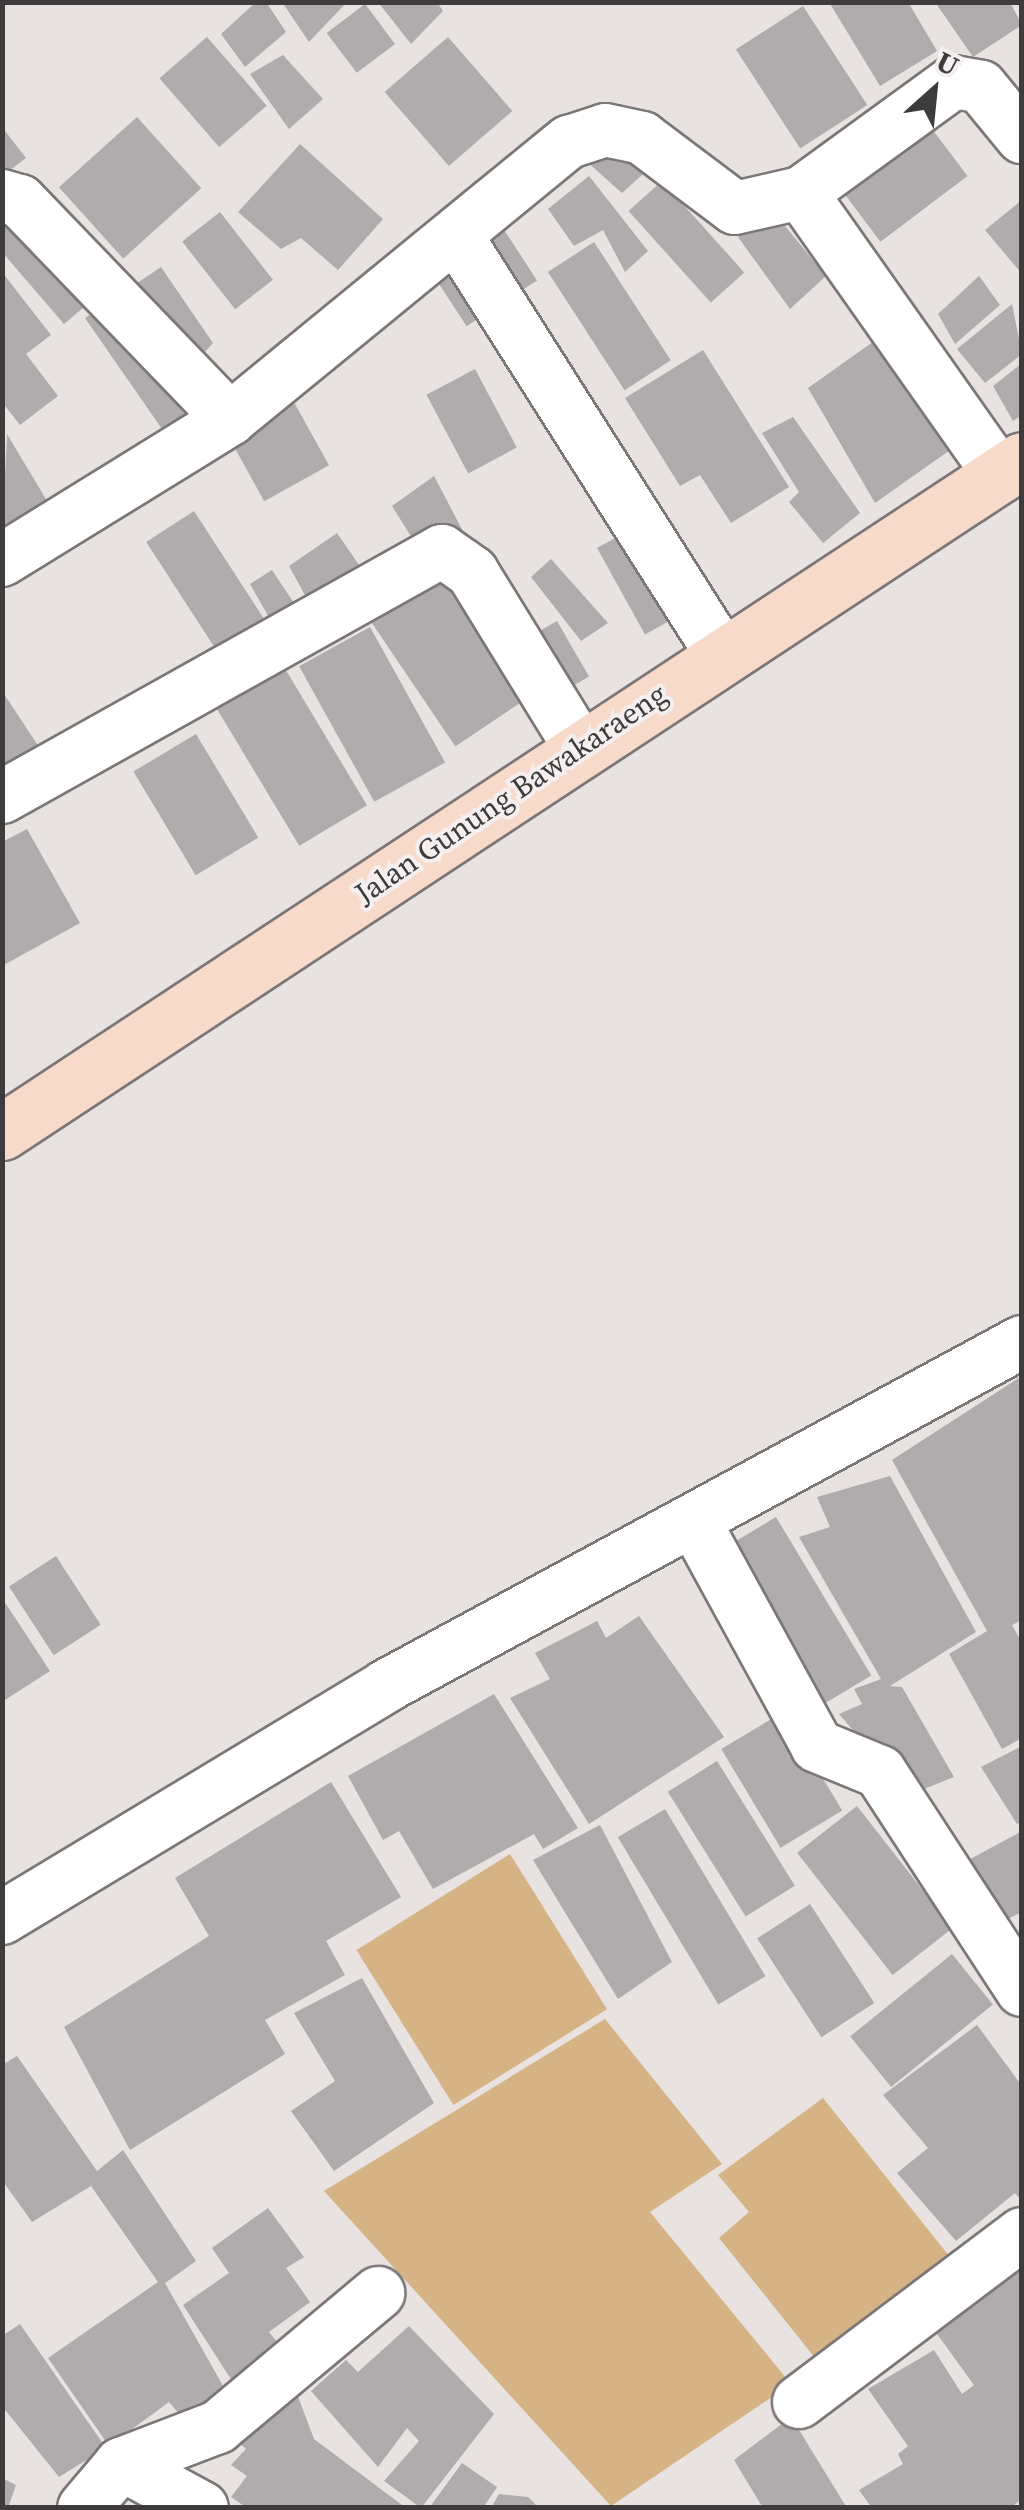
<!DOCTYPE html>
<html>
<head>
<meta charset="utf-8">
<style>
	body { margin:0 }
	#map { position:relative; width:1024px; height:2510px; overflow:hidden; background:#e8e2e1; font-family:"Source Serif 4",serif }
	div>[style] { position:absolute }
	.green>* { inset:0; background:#d6b385; transform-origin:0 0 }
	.building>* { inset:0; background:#b0abac; transform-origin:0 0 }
	.roads { filter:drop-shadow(2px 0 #7c7777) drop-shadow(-2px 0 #7c7777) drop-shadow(0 2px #7c7777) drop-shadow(0 -2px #7c7777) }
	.street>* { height:52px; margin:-26px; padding:0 26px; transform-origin:26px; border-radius:26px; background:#fff }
	.secondary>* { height:55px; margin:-27.5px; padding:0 27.5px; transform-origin:27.5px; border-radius:27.5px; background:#f7daca }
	span { translate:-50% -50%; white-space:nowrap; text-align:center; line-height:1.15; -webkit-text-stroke:8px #f5efef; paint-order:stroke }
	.street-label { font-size:30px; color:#3d3b3b }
	.frame { position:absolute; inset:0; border:5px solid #3d3b3b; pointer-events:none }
	.north { position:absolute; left:884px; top:40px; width:100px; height:100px; -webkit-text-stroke:8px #f5efef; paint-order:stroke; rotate:27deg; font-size:28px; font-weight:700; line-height:40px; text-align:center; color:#3d3b3b }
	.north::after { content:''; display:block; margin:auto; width:35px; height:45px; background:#3d3b3b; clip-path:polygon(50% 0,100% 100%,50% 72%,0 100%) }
</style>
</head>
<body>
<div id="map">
	<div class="green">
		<div style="left:510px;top:1854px;width:183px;height:181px;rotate:58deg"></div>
		<div style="clip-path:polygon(605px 2019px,722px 2164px,650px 2212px,791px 2384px,611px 2506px,324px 2191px)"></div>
		<div style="clip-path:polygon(823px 2098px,958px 2267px,823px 2368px,719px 2238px,749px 2212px,718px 2175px)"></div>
	</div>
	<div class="building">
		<div style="clip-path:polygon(256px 2px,266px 2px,286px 32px,245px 67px,221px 34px)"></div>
		<div style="clip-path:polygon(282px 2px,347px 2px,309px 42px)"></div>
		<div style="clip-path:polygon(378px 2px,437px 2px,443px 11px,411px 44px)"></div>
		<div style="clip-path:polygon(829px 2px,908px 2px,937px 51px,880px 86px)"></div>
		<div style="clip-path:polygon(935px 2px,1010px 2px,1022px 25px,973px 57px)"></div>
		<div style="left:365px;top:4px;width:50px;height:48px;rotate:53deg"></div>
		<div style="left:803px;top:6px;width:118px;height:80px;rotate:57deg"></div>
		<div style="left:207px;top:37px;width:91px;height:63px;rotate:49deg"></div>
		<div style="left:448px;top:37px;width:98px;height:84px;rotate:49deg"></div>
		<div style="clip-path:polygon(283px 55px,323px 99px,289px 129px,250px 74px)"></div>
		<div style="clip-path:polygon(625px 107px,672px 148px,622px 193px,576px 152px)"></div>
		<div style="left:137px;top:117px;width:96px;height:105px;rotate:48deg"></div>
		<div style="left:929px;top:125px;width:64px;height:109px;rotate:53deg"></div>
		<div style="clip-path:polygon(2px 127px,26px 158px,2px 176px)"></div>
		<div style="clip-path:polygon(300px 144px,383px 219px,338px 270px,301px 238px,281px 249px,238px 212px)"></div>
		<div style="clip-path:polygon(589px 176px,648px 251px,625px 272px,603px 230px,574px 246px,548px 209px)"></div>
		<div style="left:662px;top:181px;width:123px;height:45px;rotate:48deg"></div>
		<div style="clip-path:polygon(33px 197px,109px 286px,64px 324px,2px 252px,2px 224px)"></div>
		<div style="clip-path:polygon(1022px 200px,1022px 274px,985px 230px)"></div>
		<div style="left:488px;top:205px;width:90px;height:84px;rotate:57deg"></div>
		<div style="clip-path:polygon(772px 210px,826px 276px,790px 309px,738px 237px)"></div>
		<div style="left:220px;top:212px;width:86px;height:48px;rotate:52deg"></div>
		<div style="left:594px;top:242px;width:141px;height:55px;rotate:57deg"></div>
		<div style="clip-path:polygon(161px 267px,213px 343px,196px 362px,217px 392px,162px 429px,85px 318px)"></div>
		<div style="clip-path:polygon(2px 272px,51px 335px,26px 354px,58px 396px,20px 425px,2px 402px)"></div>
		<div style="clip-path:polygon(979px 276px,1000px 305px,955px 344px,938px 314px)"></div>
		<div style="clip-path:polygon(1012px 304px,1022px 354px,985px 383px,957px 349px)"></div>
		<div style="clip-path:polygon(877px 339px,960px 443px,875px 503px,808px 388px)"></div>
		<div style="clip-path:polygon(703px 350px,789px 487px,731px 523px,700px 475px,680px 486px,625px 398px)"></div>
		<div style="clip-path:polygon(1022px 363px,1022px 415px,1013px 421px,993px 386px)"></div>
		<div style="left:475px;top:369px;width:89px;height:55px;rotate:62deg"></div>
		<div style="left:280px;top:377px;width:101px;height:74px;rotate:61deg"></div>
		<div style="clip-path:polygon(793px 417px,860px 513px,823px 543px,789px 502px,799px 492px,762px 433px)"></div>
		<div style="clip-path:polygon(7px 434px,74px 546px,2px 542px)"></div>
		<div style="clip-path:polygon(434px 476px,465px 535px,427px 562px,392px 506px)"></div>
		<div style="left:194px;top:511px;width:129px;height:57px;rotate:57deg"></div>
		<div style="left:653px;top:517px;width:99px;height:64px;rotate:61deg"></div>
		<div style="clip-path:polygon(337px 533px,379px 594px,323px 628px,289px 566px)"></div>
		<div style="clip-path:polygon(551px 559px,608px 623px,581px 641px,531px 577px)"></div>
		<div style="left:433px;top:565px;width:163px;height:83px;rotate:56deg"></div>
		<div style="clip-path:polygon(272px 570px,319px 641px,292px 658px,250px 584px)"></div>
		<div style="left:557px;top:621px;width:64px;height:34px;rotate:60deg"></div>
		<div style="left:370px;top:627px;width:155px;height:81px;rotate:61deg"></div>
		<div style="left:281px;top:662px;width:167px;height:79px;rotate:59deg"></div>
		<div style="clip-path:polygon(2px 691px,41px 750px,2px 776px)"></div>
		<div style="left:196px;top:734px;width:121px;height:73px;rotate:59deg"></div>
		<div style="clip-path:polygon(27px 829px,80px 923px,2px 966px,2px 842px)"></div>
		<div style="clip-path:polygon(1022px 1376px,1022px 1620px,1012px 1625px,1022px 1643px,1022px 1738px,1002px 1749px,949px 1654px,987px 1631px,892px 1460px)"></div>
		<div style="clip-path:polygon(890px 1476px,976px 1632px,890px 1686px,902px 1687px,954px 1777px,909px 1795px,839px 1714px,862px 1704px,854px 1689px,881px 1679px,799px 1537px,830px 1527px,817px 1497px)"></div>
		<div style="left:776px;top:1517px;width:185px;height:69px;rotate:59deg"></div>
		<div style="left:56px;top:1556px;width:82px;height:56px;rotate:57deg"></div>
		<div style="clip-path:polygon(2px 1598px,50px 1671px,2px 1702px)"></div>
		<div style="clip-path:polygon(639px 1616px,724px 1737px,589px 1824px,510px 1698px,550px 1679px,535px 1653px,597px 1621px,606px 1638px)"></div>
		<div style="clip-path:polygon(494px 1694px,578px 1828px,543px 1849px,534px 1834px,433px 1889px,399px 1831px,383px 1840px,348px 1776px)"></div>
		<div style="left:783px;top:1712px;width:115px;height:72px;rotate:59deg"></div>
		<div style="clip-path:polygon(1022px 1746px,1022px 1822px,1017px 1824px,981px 1767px)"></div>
		<div style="left:717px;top:1761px;width:147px;height:58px;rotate:58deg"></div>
		<div style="clip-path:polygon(331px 1782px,401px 1897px,326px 1941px,345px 1975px,265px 2020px,285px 2054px,130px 2150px,64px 2027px,209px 1936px,175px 1878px)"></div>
		<div style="left:857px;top:1806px;width:155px;height:76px;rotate:52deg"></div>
		<div style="left:665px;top:1809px;width:195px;height:55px;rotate:59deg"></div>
		<div style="clip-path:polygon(600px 1825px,672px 1962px,618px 1999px,533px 1860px)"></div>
		<div style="clip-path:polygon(1022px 1831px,1022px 1912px,993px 1926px,959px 1865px)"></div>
		<div style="left:810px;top:1904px;width:118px;height:63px;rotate:57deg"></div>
		<div style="left:952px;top:1954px;width:65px;height:131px;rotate:51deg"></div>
		<div style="clip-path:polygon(362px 1978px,434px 2103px,334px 2171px,291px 2111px,335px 2081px,294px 2013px)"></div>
		<div style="clip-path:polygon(977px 2025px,1022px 2086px,1022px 2202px,1015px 2193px,956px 2241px,897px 2173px,928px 2148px,883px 2095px)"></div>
		<div style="clip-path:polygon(17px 2056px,97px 2171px,123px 2150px,196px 2261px,165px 2283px,227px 2393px,189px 2425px,169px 2402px,109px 2446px,48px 2358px,158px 2282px,91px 2186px,32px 2222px,2px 2180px,2px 2065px)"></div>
		<div style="clip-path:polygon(268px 2208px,304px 2257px,286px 2268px,310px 2302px,269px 2332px,285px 2352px,240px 2393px,183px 2305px,229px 2273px,212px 2248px)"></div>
		<div style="clip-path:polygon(1022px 2262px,1022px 2499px,1010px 2508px,872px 2508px,859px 2490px,903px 2464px,898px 2454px,908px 2446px,868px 2389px,934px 2350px,962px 2394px,974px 2385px,932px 2327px)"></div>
		<div style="clip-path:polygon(20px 2324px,106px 2448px,59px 2477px,2px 2406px,2px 2336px)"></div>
		<div style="clip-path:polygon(409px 2326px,494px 2414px,421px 2508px,384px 2481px,419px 2441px,407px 2428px,378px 2467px,311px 2391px,346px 2360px,358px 2372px)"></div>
		<div style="clip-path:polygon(294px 2386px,314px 2439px,406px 2508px,247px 2508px,231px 2497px,247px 2476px,231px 2465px,246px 2449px,233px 2438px)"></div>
		<div style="clip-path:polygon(791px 2417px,847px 2508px,763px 2508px,734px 2460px)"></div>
		<div style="clip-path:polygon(462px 2463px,497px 2487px,483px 2508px,429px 2508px)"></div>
		<div style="clip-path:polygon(2px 2478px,16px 2485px,8px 2508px,2px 2508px)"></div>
		<div style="clip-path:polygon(499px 2494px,528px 2497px,539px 2508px,491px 2508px)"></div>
	</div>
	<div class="roads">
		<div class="street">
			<div style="left:801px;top:193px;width:189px;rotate:-36deg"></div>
			<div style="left:954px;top:82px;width:27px;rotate:10deg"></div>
			<div style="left:981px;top:87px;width:65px;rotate:50.6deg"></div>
			<div style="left:2px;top:196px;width:19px;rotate:16deg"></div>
			<div style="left:20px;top:201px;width:303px;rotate:46.1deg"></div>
			<div style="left:230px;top:419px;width:438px;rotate:-39.3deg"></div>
			<div style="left:569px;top:142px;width:38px;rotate:-18deg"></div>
			<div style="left:605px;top:130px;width:38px;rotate:12deg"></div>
			<div style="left:642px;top:138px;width:116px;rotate:37deg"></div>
			<div style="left:735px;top:208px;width:68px;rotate:-12.8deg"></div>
			<div style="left:801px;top:193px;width:347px;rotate:54.8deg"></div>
			<div style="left:457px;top:237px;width:493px;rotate:57.6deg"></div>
			<div style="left:2px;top:560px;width:268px;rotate:-31.7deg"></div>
			<div style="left:2px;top:797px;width:504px;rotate:-29.21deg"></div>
			<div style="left:442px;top:551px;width:37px;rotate:35deg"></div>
			<div style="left:472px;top:572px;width:208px;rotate:58.4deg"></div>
			<div style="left:694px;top:1521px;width:256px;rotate:61.3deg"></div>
			<div style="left:817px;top:1746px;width:68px;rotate:22.4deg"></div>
			<div style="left:880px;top:1772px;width:260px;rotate:56.9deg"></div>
			<div style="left:2px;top:1918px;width:449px;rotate:-31.1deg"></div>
			<div style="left:386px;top:1686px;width:723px;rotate:-28.41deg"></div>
			<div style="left:799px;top:2402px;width:279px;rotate:-37deg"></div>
			<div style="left:121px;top:2464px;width:92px;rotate:28.5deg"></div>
			<div style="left:84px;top:2508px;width:57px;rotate:-49.9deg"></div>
			<div style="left:121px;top:2464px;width:104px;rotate:-20.9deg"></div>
			<div style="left:218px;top:2427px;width:209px;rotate:-39.9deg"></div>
		</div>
		<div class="secondary">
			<div style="left:2px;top:1132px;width:1221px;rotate:-33.38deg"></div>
		</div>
	</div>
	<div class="street-label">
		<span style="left:511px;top:794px;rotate:-34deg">Jalan Gunung Bawakaraeng</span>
	</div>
	<div class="frame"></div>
	<div class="north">U</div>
</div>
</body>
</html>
